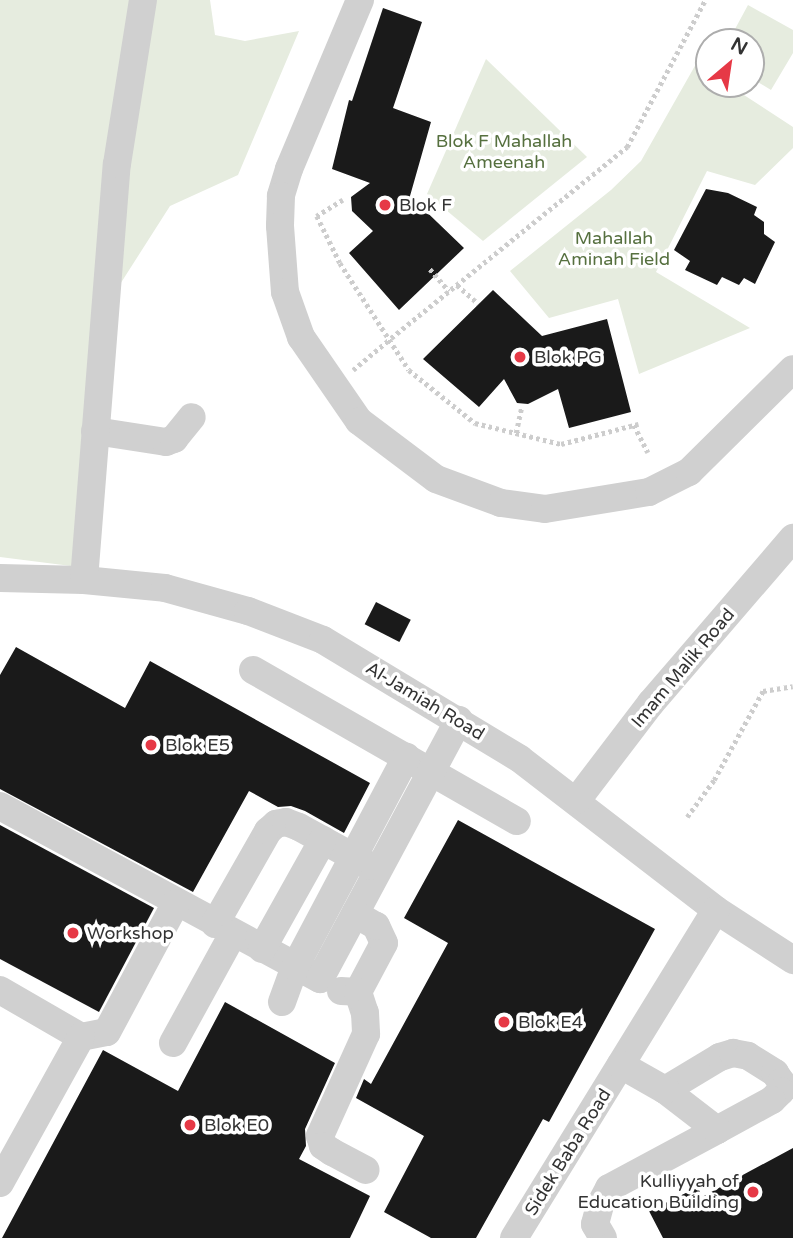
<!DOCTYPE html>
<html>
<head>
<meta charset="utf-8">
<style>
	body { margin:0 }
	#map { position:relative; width:793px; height:1238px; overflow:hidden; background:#fff; font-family:"Varela Round",sans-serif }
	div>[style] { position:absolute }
	.green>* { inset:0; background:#e6ecdf }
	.building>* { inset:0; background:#1a1a1a; transform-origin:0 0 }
	.path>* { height:4.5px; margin-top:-2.25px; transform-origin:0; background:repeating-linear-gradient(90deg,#cdcdcd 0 3.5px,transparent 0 7px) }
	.minor>* { height:28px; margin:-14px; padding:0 14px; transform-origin:14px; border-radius:14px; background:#d0d0d0 }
	.dots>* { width:19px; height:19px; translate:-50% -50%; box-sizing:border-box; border:4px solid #fff; border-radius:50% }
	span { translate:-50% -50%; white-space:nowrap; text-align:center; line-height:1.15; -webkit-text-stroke:7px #fff; paint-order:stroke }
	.park-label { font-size:18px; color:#56703f }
	.poi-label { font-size:18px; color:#333 }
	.left { translate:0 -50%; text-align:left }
	.right { translate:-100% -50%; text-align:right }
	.street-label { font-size:18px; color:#333 }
	.north { position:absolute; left:695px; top:28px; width:70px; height:70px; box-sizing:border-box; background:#fff; border:2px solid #adadad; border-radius:50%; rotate:29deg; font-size:19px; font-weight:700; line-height:28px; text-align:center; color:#333 }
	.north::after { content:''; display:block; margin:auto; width:24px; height:32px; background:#e63946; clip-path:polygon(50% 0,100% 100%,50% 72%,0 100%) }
</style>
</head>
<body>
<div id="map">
	<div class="green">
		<div style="clip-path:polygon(0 0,210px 0,215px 35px,245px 41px,299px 31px,238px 175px,170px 206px,117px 289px,79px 567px,0 557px)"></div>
		<div style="clip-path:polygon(748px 5px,793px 30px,793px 53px,771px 90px,751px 78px,751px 42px,728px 42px)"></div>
		<div style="clip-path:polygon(486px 59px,587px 157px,483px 241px,427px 194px)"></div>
		<div style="clip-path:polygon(696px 64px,709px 72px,709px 84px,727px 84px,793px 127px,793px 148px,755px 185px,707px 171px,656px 272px,750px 328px,639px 374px,618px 299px,549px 318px,510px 271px,611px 190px,641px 161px)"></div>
	</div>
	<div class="building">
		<div style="clip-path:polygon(383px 8px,422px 22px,393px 108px,431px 122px,410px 196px,464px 248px,399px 310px,349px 253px,373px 231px,352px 211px,351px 197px,370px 183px,332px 169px,349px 100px,352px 101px)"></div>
		<div style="clip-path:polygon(706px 189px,728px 193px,757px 207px,754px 215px,764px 222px,764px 234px,775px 242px,755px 284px,744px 278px,739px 285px,722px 277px,717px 285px,685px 270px,690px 261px,674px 250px)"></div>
		<div style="clip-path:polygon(493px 290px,542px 336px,607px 319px,631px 412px,569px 428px,558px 389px,528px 404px,517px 403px,504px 379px,479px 407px,423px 359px)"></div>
		<div style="left:376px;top:602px;width:39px;height:25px;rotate:27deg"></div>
		<div style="clip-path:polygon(16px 647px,125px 708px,150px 661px,370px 783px,344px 833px,305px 811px,291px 806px,278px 807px,249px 791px,193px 892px,0 789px,0 675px)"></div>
		<div style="clip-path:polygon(458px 820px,655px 929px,549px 1122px,543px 1119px,476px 1238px,431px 1238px,384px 1212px,424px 1136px,356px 1098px,364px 1079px,371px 1084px,448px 943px,404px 918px)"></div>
		<div style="clip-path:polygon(0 825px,154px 908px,99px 1012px,0 959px)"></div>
		<div style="clip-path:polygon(225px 1002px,335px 1063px,305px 1129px,306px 1146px,299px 1159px,370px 1196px,350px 1238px,2px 1238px,103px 1050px,178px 1091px)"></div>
		<div style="clip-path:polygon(793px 1148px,793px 1238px,663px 1238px,649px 1211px,698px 1187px,702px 1197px)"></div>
	</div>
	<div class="path">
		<div style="left:343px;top:200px;width:31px;rotate:148deg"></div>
		<div style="left:317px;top:216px;width:52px;rotate:63.9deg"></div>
		<div style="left:340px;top:263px;width:127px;rotate:57.2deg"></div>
		<div style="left:409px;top:370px;width:85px;rotate:38.8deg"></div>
		<div style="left:475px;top:423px;width:89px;rotate:13.7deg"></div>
		<div style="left:561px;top:444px;width:80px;rotate:-14.6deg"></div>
		<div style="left:430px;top:269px;width:29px;rotate:49deg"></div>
		<div style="left:457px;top:285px;width:28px;rotate:41deg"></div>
		<div style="left:391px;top:338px;width:304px;rotate:-39deg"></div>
		<div style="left:627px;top:147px;width:166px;rotate:-62deg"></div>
		<div style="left:353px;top:370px;width:48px;rotate:-40deg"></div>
		<div style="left:634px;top:425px;width:31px;rotate:63deg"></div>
		<div style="left:516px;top:433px;width:25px;rotate:-78deg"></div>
		<div style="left:687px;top:817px;width:46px;rotate:-53.9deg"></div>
		<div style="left:714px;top:780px;width:102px;rotate:-61.2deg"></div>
		<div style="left:763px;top:691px;width:30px;rotate:-9deg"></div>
	</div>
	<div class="minor">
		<div style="left:360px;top:0;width:183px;rotate:112.8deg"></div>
		<div style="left:289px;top:169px;width:28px;rotate:107deg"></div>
		<div style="left:281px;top:196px;width:30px;rotate:92deg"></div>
		<div style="left:280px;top:226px;width:66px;rotate:85.7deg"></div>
		<div style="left:285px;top:292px;width:48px;rotate:70.4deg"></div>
		<div style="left:301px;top:337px;width:102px;rotate:55.4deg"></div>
		<div style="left:359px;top:421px;width:96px;rotate:37deg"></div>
		<div style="left:436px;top:479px;width:69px;rotate:20.3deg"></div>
		<div style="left:501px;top:503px;width:44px;rotate:7.8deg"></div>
		<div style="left:545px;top:509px;width:105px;rotate:-9.3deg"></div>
		<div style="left:649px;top:492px;width:45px;rotate:-26.6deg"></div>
		<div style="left:689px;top:472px;width:146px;rotate:-44.7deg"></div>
		<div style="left:95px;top:431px;width:72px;rotate:8.8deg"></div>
		<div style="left:166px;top:442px;width:9px;rotate:-21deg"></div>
		<div style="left:174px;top:439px;width:28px;rotate:-51deg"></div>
		<div style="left:0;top:578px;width:84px;rotate:1.4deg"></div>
		<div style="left:84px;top:580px;width:81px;rotate:5.6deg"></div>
		<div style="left:165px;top:588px;width:86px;rotate:15.5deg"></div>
		<div style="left:248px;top:611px;width:80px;rotate:21.1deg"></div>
		<div style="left:323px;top:640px;width:230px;rotate:31.1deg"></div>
		<div style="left:520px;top:759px;width:247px;rotate:37.6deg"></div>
		<div style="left:716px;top:910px;width:92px;rotate:33deg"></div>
		<div style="left:84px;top:580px;width:417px;rotate:-85.5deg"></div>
		<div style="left:117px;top:164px;width:166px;rotate:-81deg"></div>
		<div style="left:253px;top:670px;width:304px;rotate:29.8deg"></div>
		<div style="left:577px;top:800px;width:122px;rotate:-52.7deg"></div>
		<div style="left:651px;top:703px;width:218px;rotate:-49.3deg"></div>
		<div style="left:0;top:806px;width:364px;rotate:28.4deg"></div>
		<div style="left:320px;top:979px;width:294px;rotate:-61.8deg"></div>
		<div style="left:215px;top:924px;width:107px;rotate:-60.3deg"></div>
		<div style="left:268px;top:831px;width:11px;rotate:-41deg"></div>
		<div style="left:276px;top:824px;width:10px;rotate:-11deg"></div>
		<div style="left:286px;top:822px;width:14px;rotate:21deg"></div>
		<div style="left:299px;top:827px;width:81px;rotate:28.8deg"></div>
		<div style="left:262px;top:949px;width:125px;rotate:-60.8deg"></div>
		<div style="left:0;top:990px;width:94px;rotate:30.1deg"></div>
		<div style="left:81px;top:1037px;width:26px;rotate:-11deg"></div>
		<div style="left:107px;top:1032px;width:146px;rotate:-61.9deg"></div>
		<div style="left:341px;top:991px;width:17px;rotate:3deg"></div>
		<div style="left:358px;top:992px;width:55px;rotate:-62deg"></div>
		<div style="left:384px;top:943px;width:19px;rotate:-115deg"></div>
		<div style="left:376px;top:926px;width:24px;rotate:-150deg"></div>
		<div style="left:358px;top:992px;width:22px;rotate:72deg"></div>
		<div style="left:365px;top:1013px;width:21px;rotate:87deg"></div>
		<div style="left:366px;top:1034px;width:112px;rotate:114.3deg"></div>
		<div style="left:320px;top:1136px;width:10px;rotate:73deg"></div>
		<div style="left:323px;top:1146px;width:11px;rotate:34deg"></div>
		<div style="left:332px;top:1152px;width:38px;rotate:28deg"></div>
		<div style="left:282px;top:1002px;width:37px;rotate:-70deg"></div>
		<div style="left:295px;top:967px;width:238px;rotate:-62.1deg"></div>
		<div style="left:173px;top:1043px;width:124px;rotate:-61.2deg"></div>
		<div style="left:665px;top:1090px;width:64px;rotate:-31deg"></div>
		<div style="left:720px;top:1057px;width:14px;rotate:-17deg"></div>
		<div style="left:733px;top:1053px;width:15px;rotate:11deg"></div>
		<div style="left:748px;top:1056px;width:32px;rotate:32deg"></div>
		<div style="left:775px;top:1073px;width:11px;rotate:56deg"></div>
		<div style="left:781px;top:1082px;width:9px;rotate:90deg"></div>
		<div style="left:781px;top:1091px;width:13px;rotate:135deg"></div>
		<div style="left:772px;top:1100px;width:63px;rotate:151.4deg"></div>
		<div style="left:0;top:1183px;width:167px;rotate:-61deg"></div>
		<div style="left:514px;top:1238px;width:385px;rotate:-58.4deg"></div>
		<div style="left:603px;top:1238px;width:16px;rotate:-120deg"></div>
		<div style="left:595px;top:1224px;width:20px;rotate:-75deg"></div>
		<div style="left:600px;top:1205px;width:19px;rotate:-62deg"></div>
		<div style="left:609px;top:1188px;width:123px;rotate:-28.2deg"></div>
		<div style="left:717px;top:1130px;width:66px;rotate:-142.4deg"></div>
		<div style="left:665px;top:1090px;width:51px;rotate:-150.4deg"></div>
	</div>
	<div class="dots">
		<div style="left:385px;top:205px;background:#e63946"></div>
		<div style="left:520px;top:357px;background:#e63946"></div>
		<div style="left:151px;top:745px;background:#e63946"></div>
		<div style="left:73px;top:933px;background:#e63946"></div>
		<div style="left:504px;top:1022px;background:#e63946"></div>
		<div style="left:190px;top:1125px;background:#e63946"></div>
		<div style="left:753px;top:1192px;background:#e63946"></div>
	</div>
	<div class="park-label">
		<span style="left:504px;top:152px">Blok F Mahallah<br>Ameenah</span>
		<span style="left:614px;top:249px">Mahallah<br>Aminah Field</span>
	</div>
	<div class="poi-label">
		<span class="left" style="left:399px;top:205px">Blok F</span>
		<span class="left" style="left:534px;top:357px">Blok PG</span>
		<span class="left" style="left:165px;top:745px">Blok E5</span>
		<span class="left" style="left:87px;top:933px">Workshop</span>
		<span class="left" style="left:518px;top:1022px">Blok E4</span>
		<span class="left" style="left:204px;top:1125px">Blok E0</span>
		<span class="right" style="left:739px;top:1192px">Kulliyyah of<br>Education Building</span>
	</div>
	<div class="street-label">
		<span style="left:683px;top:668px;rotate:-50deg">Imam Malik Road</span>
		<span style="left:425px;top:701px;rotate:31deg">Al-Jamiah Road</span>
		<span style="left:568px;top:1152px;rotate:-58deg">Sidek Baba Road</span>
	</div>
	<div class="north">N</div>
</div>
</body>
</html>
